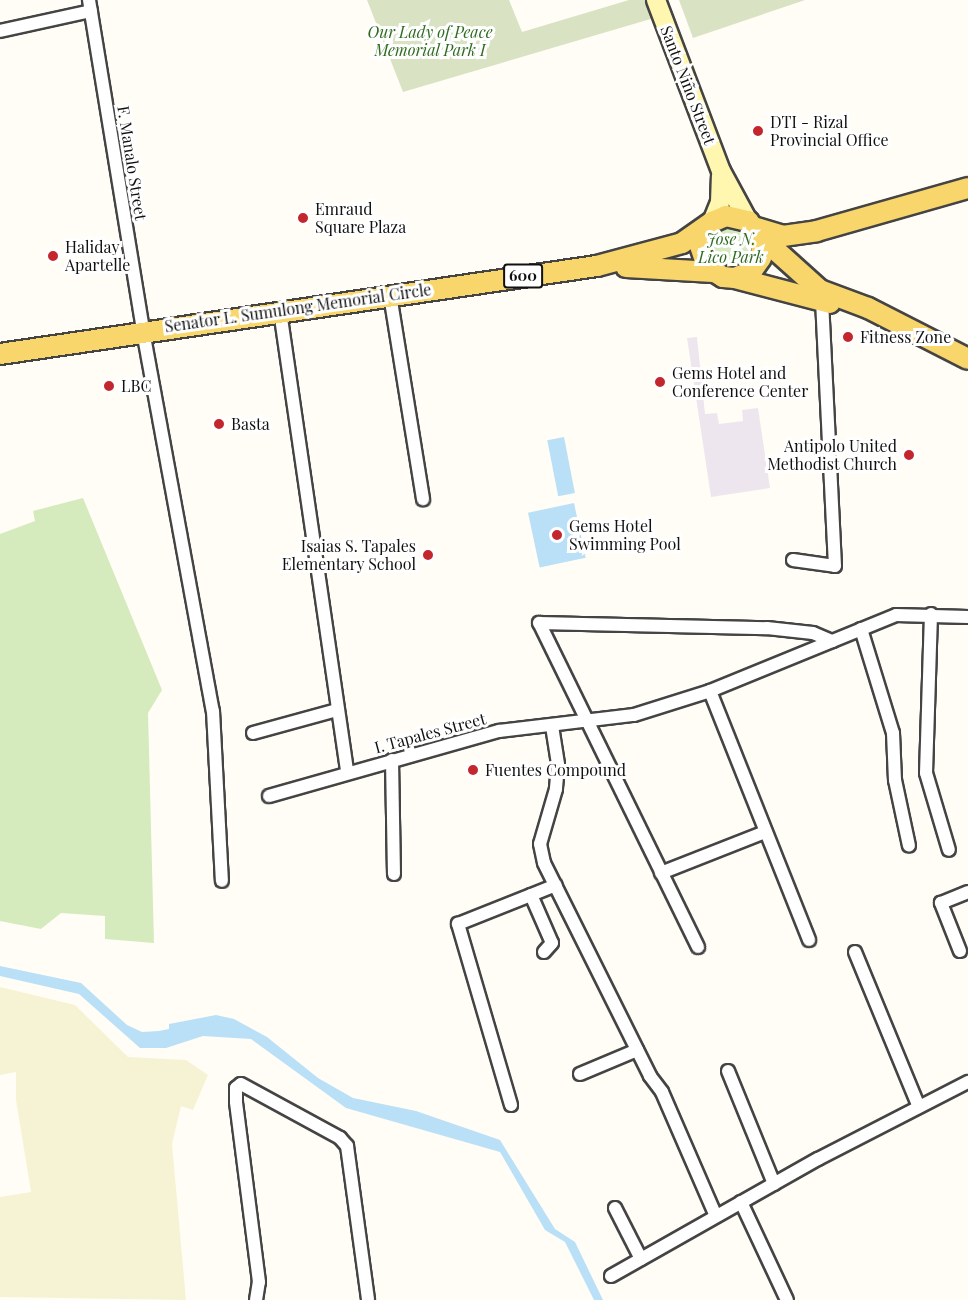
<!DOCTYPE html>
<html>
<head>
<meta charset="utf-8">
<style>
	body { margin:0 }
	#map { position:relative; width:968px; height:1300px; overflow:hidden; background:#fffdf5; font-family:"Playfair Display",serif }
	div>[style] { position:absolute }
	.industrial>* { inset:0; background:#eee6ef }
	.farmland>* { inset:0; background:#f6f3d4 }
	.green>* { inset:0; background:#d5ebbd }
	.round { border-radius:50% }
	.cemetery>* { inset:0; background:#d9e3c4 }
	.water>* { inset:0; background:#b9e0f7; transform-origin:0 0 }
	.roads { filter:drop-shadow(2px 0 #444) drop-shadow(-2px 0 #444) drop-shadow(0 2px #444) drop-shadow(0 -2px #444) }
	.minor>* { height:12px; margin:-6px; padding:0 6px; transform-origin:6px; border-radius:6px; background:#fff }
	.secondary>* { height:18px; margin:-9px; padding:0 9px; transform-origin:9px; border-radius:9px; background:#fff6b0 }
	.primary>* { height:20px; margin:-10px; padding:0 10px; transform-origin:10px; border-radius:10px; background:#f9d66b }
	.dots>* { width:16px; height:16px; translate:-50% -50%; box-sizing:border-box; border:3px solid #fff; border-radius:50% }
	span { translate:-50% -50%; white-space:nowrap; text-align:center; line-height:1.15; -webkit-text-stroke:6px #fff; paint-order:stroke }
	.shield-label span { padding:2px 4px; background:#fff; border:2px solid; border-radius:4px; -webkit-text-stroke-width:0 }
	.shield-label { font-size:15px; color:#111; font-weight:700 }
	.park-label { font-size:16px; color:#2f6b1f; font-style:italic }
	.street-label { font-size:16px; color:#111 }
	.poi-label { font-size:16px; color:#111 }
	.left { translate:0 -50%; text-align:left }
	.right { translate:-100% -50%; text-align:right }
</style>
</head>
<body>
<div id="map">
	<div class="industrial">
		<div style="clip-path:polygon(697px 337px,705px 414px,717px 413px,719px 424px,743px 421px,742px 410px,758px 408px,770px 488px,711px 497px,687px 338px)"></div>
	</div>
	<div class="farmland">
		<div style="clip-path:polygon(0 987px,75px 1005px,128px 1057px,186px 1060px,208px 1075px,193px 1110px,181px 1106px,172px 1144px,186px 1300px,0 1297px,0 1197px,31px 1192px,16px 1100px,16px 1072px,0 1075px)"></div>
	</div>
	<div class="green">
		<div class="round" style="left:710px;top:227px;width:42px;height:42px"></div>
		<div style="clip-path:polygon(83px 498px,162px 690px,148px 713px,154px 943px,105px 939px,105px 916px,61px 913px,41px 929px,0 921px,0 534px,35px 521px,33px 511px)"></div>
	</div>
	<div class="cemetery">
		<div style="clip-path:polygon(367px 0,509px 0,522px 32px,629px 0,648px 0,654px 18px,403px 92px)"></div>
		<div style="clip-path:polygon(679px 0,805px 0,693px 38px)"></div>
	</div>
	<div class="water">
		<div style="left:564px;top:437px;width:57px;height:17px;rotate:79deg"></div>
		<div style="left:574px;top:503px;width:56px;height:47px;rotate:78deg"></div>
		<div style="clip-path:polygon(0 966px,81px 983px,127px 1025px,142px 1032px,159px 1031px,169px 1029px,169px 1024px,216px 1015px,234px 1019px,267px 1037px,318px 1078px,353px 1098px,416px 1111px,500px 1140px,555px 1229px,575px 1242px,603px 1300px,594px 1300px,565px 1242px,545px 1230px,500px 1152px,346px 1108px,251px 1039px,203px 1036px,166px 1048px,140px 1048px,79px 994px,0 976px)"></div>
	</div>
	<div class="roads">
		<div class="minor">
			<div style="left:89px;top:0;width:335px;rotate:80.7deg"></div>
			<div style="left:143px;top:331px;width:386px;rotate:79.6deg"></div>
			<div style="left:213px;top:711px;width:170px;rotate:87deg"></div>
			<div style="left:0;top:31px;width:93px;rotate:-12.4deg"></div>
			<div style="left:390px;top:295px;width:207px;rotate:80.8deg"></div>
			<div style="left:280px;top:311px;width:466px;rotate:81.7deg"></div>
			<div style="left:793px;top:560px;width:42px;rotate:8.1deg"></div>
			<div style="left:835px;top:566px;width:266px;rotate:-92.8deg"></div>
			<div style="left:931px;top:614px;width:159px;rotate:91.8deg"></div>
			<div style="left:926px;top:773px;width:80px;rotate:73.4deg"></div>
			<div style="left:861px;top:629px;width:109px;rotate:72.9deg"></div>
			<div style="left:893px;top:733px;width:47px;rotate:87.6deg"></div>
			<div style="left:895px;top:780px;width:67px;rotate:78deg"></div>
			<div style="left:710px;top:691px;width:268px;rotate:68.3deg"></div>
			<div style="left:552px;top:726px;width:39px;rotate:81deg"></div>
			<div style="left:558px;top:765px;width:24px;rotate:95deg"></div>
			<div style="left:556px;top:789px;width:57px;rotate:106.2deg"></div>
			<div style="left:540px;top:844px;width:19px;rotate:78deg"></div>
			<div style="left:544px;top:863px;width:238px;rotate:63.5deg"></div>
			<div style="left:650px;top:1076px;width:20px;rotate:53deg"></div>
			<div style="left:662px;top:1092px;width:135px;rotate:66.5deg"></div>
			<div style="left:253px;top:733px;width:87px;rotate:-15.3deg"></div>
			<div style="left:392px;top:760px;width:114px;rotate:89deg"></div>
			<div style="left:269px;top:796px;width:239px;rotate:-15.8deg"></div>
			<div style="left:499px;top:731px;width:136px;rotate:-6.8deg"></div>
			<div style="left:634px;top:715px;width:80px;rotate:-17.5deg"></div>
			<div style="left:710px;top:691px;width:201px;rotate:-22.2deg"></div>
			<div style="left:896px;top:615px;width:72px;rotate:1.6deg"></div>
			<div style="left:661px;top:873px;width:112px;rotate:-21.5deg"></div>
			<div style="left:531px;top:895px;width:52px;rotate:66.4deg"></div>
			<div style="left:552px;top:943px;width:12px;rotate:132deg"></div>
			<div style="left:698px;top:947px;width:361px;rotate:-116.1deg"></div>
			<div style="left:539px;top:623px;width:228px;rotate:1.3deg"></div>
			<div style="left:767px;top:628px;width:46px;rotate:6.2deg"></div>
			<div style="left:813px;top:633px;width:21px;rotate:23deg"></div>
			<div style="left:960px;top:951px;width:52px;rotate:-111.6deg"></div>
			<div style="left:941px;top:903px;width:29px;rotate:-22deg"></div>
			<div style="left:855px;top:952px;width:165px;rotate:67.6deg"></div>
			<div style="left:728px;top:1071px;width:122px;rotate:67.8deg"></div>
			<div style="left:580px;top:1074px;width:62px;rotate:-22.8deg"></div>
			<div style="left:511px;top:1105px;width:189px;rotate:-106.3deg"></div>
			<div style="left:458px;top:924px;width:105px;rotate:-21.7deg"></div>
			<div style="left:741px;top:1202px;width:108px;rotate:64.9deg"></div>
			<div style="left:615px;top:1208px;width:57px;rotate:63deg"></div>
			<div style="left:611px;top:1276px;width:238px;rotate:-29.5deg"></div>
			<div style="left:818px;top:1159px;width:169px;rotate:-27.2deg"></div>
			<div style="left:256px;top:1300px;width:18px;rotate:-81deg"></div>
			<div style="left:259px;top:1282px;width:181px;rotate:-97.3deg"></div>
			<div style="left:236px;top:1102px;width:14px;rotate:-90deg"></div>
			<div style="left:236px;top:1088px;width:6px;rotate:-39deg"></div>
			<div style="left:241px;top:1084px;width:113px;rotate:28.6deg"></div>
			<div style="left:340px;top:1138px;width:11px;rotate:49deg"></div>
			<div style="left:347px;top:1146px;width:155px;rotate:82.2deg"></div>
		</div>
		<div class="secondary">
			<div style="left:656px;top:0;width:183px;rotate:69.2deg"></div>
			<div style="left:721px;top:171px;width:57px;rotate:61.6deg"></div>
			<div style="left:712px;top:222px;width:22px;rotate:-68deg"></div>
			<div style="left:720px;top:202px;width:26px;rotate:-88deg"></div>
		</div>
		<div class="primary">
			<div style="left:757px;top:228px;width:27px;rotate:17deg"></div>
			<div style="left:783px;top:236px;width:34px;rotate:-8deg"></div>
			<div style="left:817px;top:231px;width:157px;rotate:-15.9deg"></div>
			<div style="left:762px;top:238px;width:78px;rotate:41.9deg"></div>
			<div style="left:820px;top:290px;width:51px;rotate:20.6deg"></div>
			<div style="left:868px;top:308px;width:112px;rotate:27deg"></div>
			<div style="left:626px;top:267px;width:87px;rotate:3.3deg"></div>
			<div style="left:735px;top:278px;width:98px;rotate:14.7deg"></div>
			<div style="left:0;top:354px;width:603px;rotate:-8.39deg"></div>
			<div style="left:597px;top:266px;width:88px;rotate:-15.1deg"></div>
			<div style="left:682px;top:243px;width:37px;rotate:-35deg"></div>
			<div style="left:712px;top:222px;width:15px;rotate:-23deg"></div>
			<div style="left:726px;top:216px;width:23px;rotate:13deg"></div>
			<div style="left:748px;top:221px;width:22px;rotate:51deg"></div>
			<div style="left:762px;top:238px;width:20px;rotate:93deg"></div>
			<div style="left:761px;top:258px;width:16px;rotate:125deg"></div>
			<div style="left:752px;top:271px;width:18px;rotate:158deg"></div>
			<div style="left:735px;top:278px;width:12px;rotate:-175deg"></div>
			<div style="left:723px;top:277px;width:19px;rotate:-148deg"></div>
			<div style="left:707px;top:267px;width:22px;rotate:-108deg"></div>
			<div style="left:700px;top:246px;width:23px;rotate:-67deg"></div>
		</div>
	</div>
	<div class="dots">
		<div style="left:758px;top:131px;background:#c4262e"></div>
		<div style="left:303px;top:218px;background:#c4262e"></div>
		<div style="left:53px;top:256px;background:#c4262e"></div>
		<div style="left:848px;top:337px;background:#c4262e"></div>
		<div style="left:660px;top:382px;background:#c4262e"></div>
		<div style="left:109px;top:386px;background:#c4262e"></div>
		<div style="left:219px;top:424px;background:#c4262e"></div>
		<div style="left:909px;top:455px;background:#c4262e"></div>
		<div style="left:557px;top:535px;background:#c4262e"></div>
		<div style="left:428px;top:555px;background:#c4262e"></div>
		<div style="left:473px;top:770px;background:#c4262e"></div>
	</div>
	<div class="shield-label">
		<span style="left:523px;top:276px">600</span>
	</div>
	<div class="park-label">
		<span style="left:430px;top:41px">Our Lady of Peace<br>Memorial Park I</span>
		<span style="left:731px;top:248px">Jose N.<br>Lico Park</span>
	</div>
	<div class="street-label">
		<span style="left:688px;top:85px;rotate:69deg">Santo Niño Street</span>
		<span style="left:132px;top:163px;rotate:81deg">F. Manalo Street</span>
		<span style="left:298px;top:308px;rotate:-8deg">Senator L. Sumulong Memorial Circle</span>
		<span style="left:430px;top:733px;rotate:-15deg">I. Tapales Street</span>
	</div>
	<div class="poi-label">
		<span class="left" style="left:770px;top:131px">DTI - Rizal<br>Provincial Office</span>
		<span class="left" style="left:315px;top:218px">Emraud<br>Square Plaza</span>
		<span class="left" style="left:65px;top:256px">Haliday<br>Apartelle</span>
		<span class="left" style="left:860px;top:337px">Fitness Zone</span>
		<span class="left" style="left:672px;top:382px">Gems Hotel and<br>Conference Center</span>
		<span class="left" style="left:121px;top:386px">LBC</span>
		<span class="left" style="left:231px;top:424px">Basta</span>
		<span class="right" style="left:897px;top:455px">Antipolo United<br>Methodist Church</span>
		<span class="left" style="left:569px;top:535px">Gems Hotel<br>Swimming Pool</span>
		<span class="right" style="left:416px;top:555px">Isaias S. Tapales<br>Elementary School</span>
		<span class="left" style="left:485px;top:770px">Fuentes Compound</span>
	</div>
</div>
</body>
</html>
